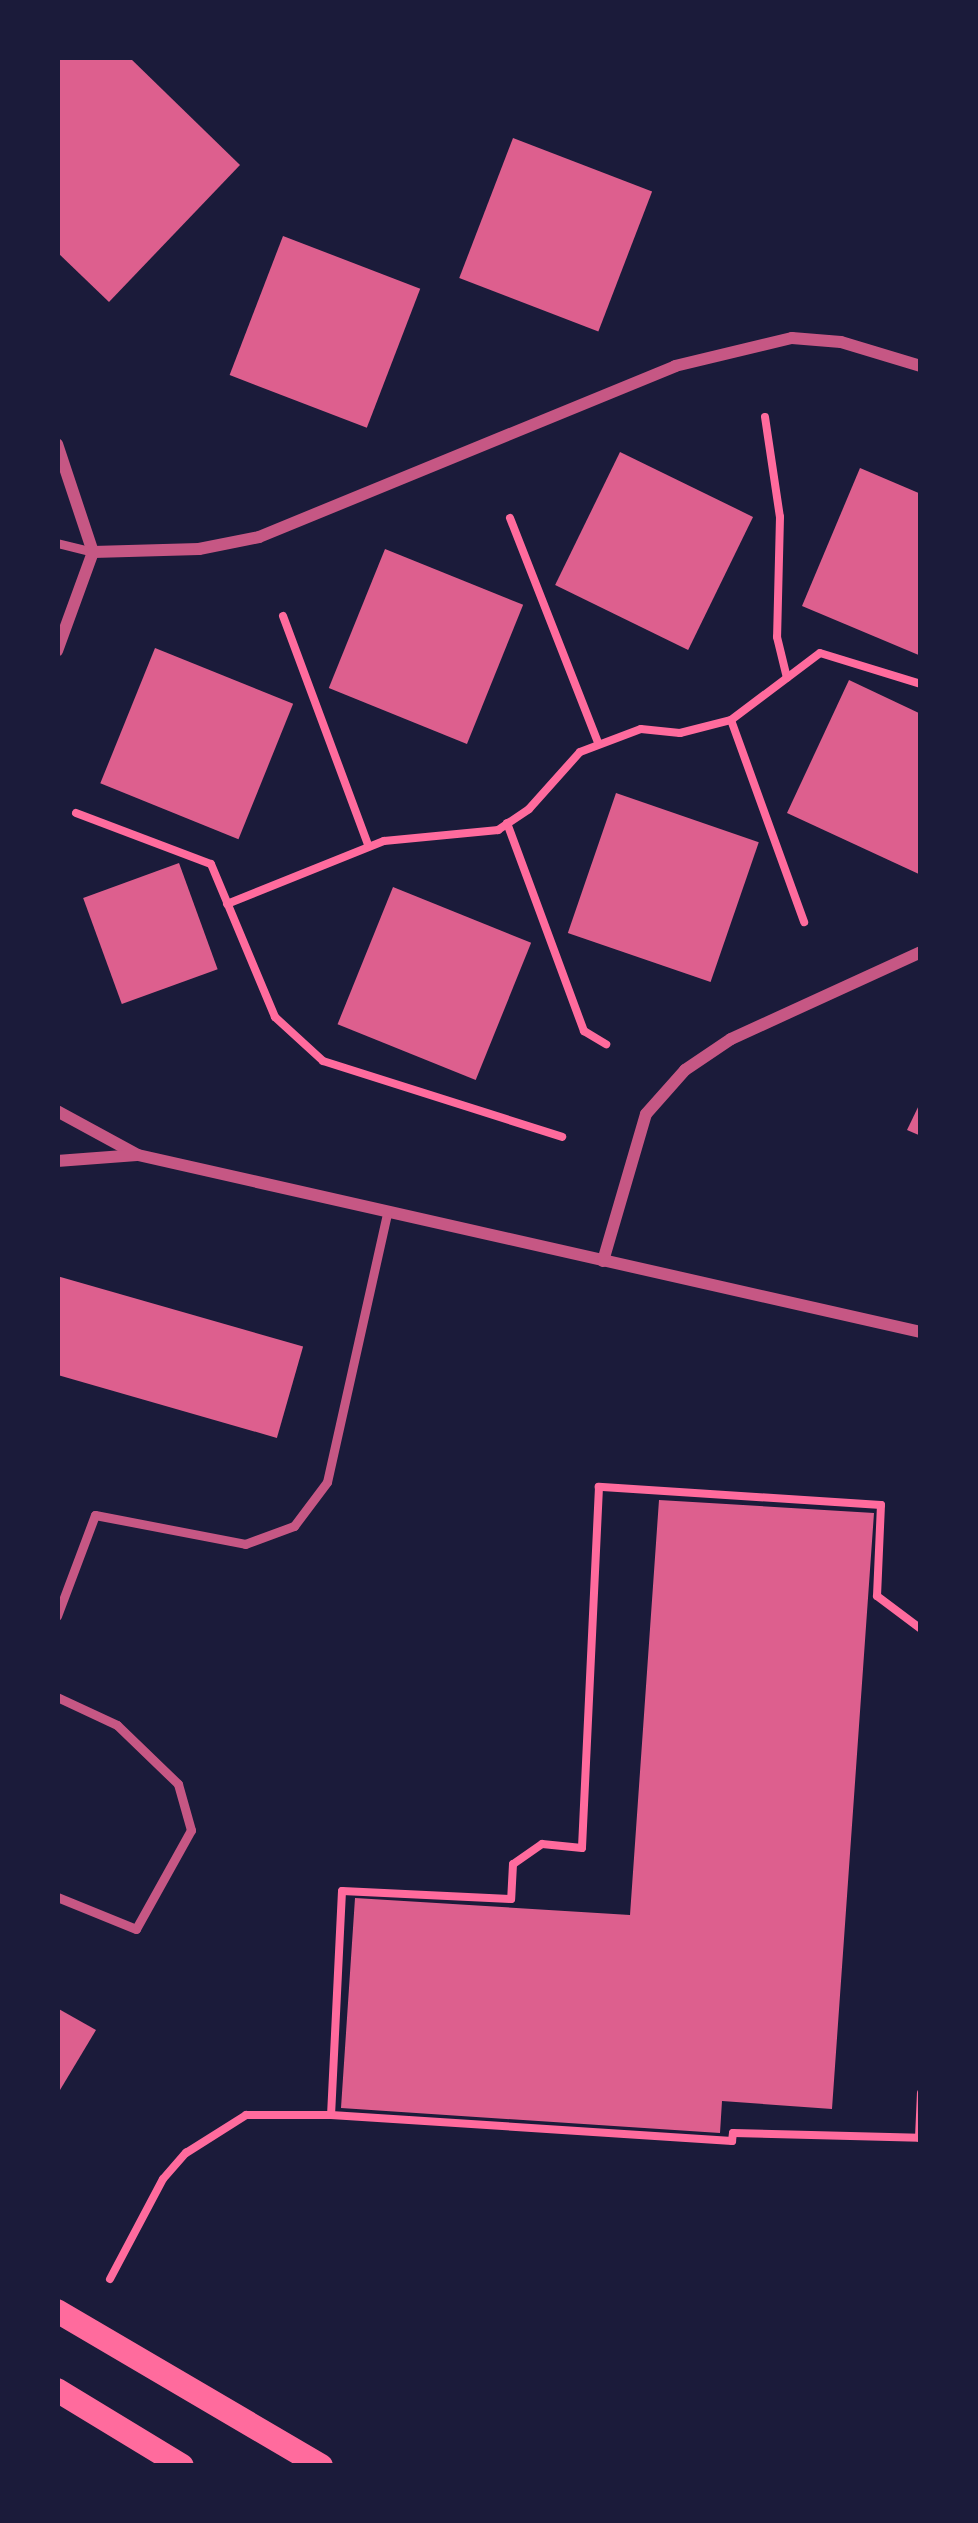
<!DOCTYPE html>
<html>
<head>
<meta charset="utf-8">
<style>
	body { margin:0 }
	#map { position:relative; width:978px; height:2523px; overflow:hidden; background:#1b1b3a; font-family:Overpass,sans-serif }
	div>[style] { position:absolute }
	.building>* { inset:0; background:#dd5f8e; transform-origin:0 0 }
	.path>* { height:8px; margin:-4px; padding:0 4px; transform-origin:4px; border-radius:4px; background:#ff6b9d }
	.service>* { height:9px; margin:-4.5px; padding:0 4.5px; transform-origin:4.5px; border-radius:4.5px; background:#c65784 }
	.minor>* { height:12px; margin:-6px; padding:0 6px; transform-origin:6px; border-radius:6px; background:#c65784 }
	.secondary>* { height:24px; margin:-12px; padding:0 12px; transform-origin:12px; border-radius:12px; background:#ff6b9d }
	span { translate:-50% -50%; white-space:nowrap; text-align:center; line-height:1.15; -webkit-text-stroke:10px #1b1b3a; paint-order:stroke }
	.frame { position:absolute; inset:0; border:60px solid #1b1b3a; pointer-events:none }
</style>
</head>
<body>
<div id="map">
	<div class="building">
		<div style="clip-path:polygon(57px 57px,129px 57px,240px 165px,109px 302px,57px 252px)"></div>
		<div style="left:513px;top:138px;width:149px;height:150px;rotate:21deg"></div>
		<div style="left:283px;top:236px;width:147px;height:149px;rotate:21deg"></div>
		<div style="left:620px;top:452px;width:148px;height:148px;rotate:26deg"></div>
		<div style="clip-path:polygon(860px 468px,921px 494px,921px 656px,802px 606px)"></div>
		<div style="left:385px;top:549px;width:149px;height:150px;rotate:22deg"></div>
		<div style="left:155px;top:648px;width:149px;height:146px;rotate:22deg"></div>
		<div style="clip-path:polygon(849px 680px,921px 714px,921px 875px,787px 813px)"></div>
		<div style="left:616px;top:793px;width:151px;height:148px;rotate:19deg"></div>
		<div style="left:179px;top:863px;width:113px;height:102px;rotate:70deg"></div>
		<div style="left:393px;top:887px;width:149px;height:148px;rotate:22deg"></div>
		<div style="clip-path:polygon(921px 1101px,921px 1136px,907px 1130px)"></div>
		<div style="left:57px;top:1276px;width:256px;height:95px;rotate:16deg"></div>
		<div style="clip-path:polygon(659px 1500px,874px 1513px,832px 2109px,722px 2101px,720px 2133px,341px 2108px,355px 1898px,630px 1915px)"></div>
		<div style="clip-path:polygon(57px 2008px,96px 2030px,57px 2095px)"></div>
	</div>
	<div class="path">
		<div style="left:765px;top:417px;width:101px;rotate:81.5deg"></div>
		<div style="left:780px;top:517px;width:120px;rotate:91.4deg"></div>
		<div style="left:777px;top:637px;width:42px;rotate:76.3deg"></div>
		<div style="left:510px;top:518px;width:242px;rotate:68.6deg"></div>
		<div style="left:283px;top:616px;width:246px;rotate:69.6deg"></div>
		<div style="left:731px;top:720px;width:215px;rotate:70.1deg"></div>
		<div style="left:76px;top:813px;width:144px;rotate:20.7deg"></div>
		<div style="left:211px;top:864px;width:166px;rotate:67.3deg"></div>
		<div style="left:275px;top:1017px;width:65px;rotate:42.5deg"></div>
		<div style="left:323px;top:1061px;width:251px;rotate:17.6deg"></div>
		<div style="left:507px;top:823px;width:222px;rotate:69.7deg"></div>
		<div style="left:584px;top:1031px;width:26px;rotate:31deg"></div>
		<div style="left:227px;top:904px;width:169px;rotate:-21.9deg"></div>
		<div style="left:384px;top:841px;width:115px;rotate:-5.5deg"></div>
		<div style="left:498px;top:830px;width:37px;rotate:-34deg"></div>
		<div style="left:529px;top:809px;width:76px;rotate:-48.2deg"></div>
		<div style="left:580px;top:752px;width:65px;rotate:-20.7deg"></div>
		<div style="left:641px;top:729px;width:39px;rotate:6deg"></div>
		<div style="left:680px;top:733px;width:53px;rotate:-14.3deg"></div>
		<div style="left:731px;top:720px;width:111px;rotate:-37deg"></div>
		<div style="left:820px;top:653px;width:106px;rotate:17.1deg"></div>
		<div style="left:921px;top:1629px;width:55px;rotate:-143.1deg"></div>
		<div style="left:877px;top:1596px;width:91px;rotate:-87.5deg"></div>
		<div style="left:881px;top:1505px;width:283px;rotate:-176.3deg"></div>
		<div style="left:599px;top:1487px;width:361px;rotate:92.7deg"></div>
		<div style="left:582px;top:1848px;width:40px;rotate:-174.3deg"></div>
		<div style="left:542px;top:1844px;width:35px;rotate:145deg"></div>
		<div style="left:513px;top:1864px;width:35px;rotate:93deg"></div>
		<div style="left:511px;top:1899px;width:169px;rotate:-177.3deg"></div>
		<div style="left:342px;top:1891px;width:224px;rotate:92.8deg"></div>
		<div style="left:331px;top:2115px;width:402px;rotate:3.7deg"></div>
		<div style="left:732px;top:2141px;width:8px;rotate:-83deg"></div>
		<div style="left:733px;top:2133px;width:186px;rotate:1.5deg"></div>
		<div style="left:919px;top:2138px;width:45px;rotate:-87.5deg"></div>
		<div style="left:110px;top:2279px;width:113px;rotate:-62.1deg"></div>
		<div style="left:163px;top:2179px;width:35px;rotate:-49deg"></div>
		<div style="left:186px;top:2153px;width:71px;rotate:-32.3deg"></div>
		<div style="left:246px;top:2115px;width:85px"></div>
	</div>
	<div class="service">
		<div style="left:57px;top:543px;width:36px;rotate:14deg"></div>
		<div style="left:57px;top:1616px;width:108px;rotate:-69.4deg"></div>
		<div style="left:95px;top:1515px;width:153px;rotate:10.9deg"></div>
		<div style="left:245px;top:1544px;width:52px;rotate:-20.2deg"></div>
		<div style="left:294px;top:1526px;width:55px;rotate:-53.1deg"></div>
		<div style="left:327px;top:1482px;width:276px;rotate:-77.4deg"></div>
		<div style="left:57px;top:1697px;width:66px;rotate:25deg"></div>
		<div style="left:117px;top:1725px;width:85px;rotate:44deg"></div>
		<div style="left:178px;top:1784px;width:48px;rotate:74.2deg"></div>
		<div style="left:191px;top:1830px;width:113px;rotate:119.1deg"></div>
		<div style="left:136px;top:1929px;width:85px;rotate:-157.9deg"></div>
	</div>
	<div class="minor">
		<div style="left:57px;top:444px;width:114px;rotate:71.6deg"></div>
		<div style="left:93px;top:552px;width:105px;rotate:110deg"></div>
		<div style="left:93px;top:552px;width:106px;rotate:-1.6deg"></div>
		<div style="left:199px;top:549px;width:61px;rotate:-11.3deg"></div>
		<div style="left:259px;top:537px;width:450px;rotate:-22.3deg"></div>
		<div style="left:675px;top:366px;width:120px;rotate:-13.5deg"></div>
		<div style="left:792px;top:338px;width:49px;rotate:4.7deg"></div>
		<div style="left:841px;top:342px;width:84px;rotate:16.7deg"></div>
		<div style="left:57px;top:1111px;width:92px;rotate:28.5deg"></div>
		<div style="left:138px;top:1155px;width:803px;rotate:12.74deg"></div>
		<div style="left:57px;top:1161px;width:80px;rotate:-4.3deg"></div>
		<div style="left:603px;top:1261px;width:153px;rotate:-73.7deg"></div>
		<div style="left:646px;top:1114px;width:59px;rotate:-48.4deg"></div>
		<div style="left:685px;top:1070px;width:55px;rotate:-34deg"></div>
		<div style="left:731px;top:1039px;width:209px;rotate:-24.6deg"></div>
	</div>
	<div class="secondary">
		<div style="left:57px;top:2311px;width:306px;rotate:30.4deg"></div>
		<div style="left:57px;top:2390px;width:146px;rotate:31.3deg"></div>
	</div>
	<div class="frame"></div>
</div>
</body>
</html>
